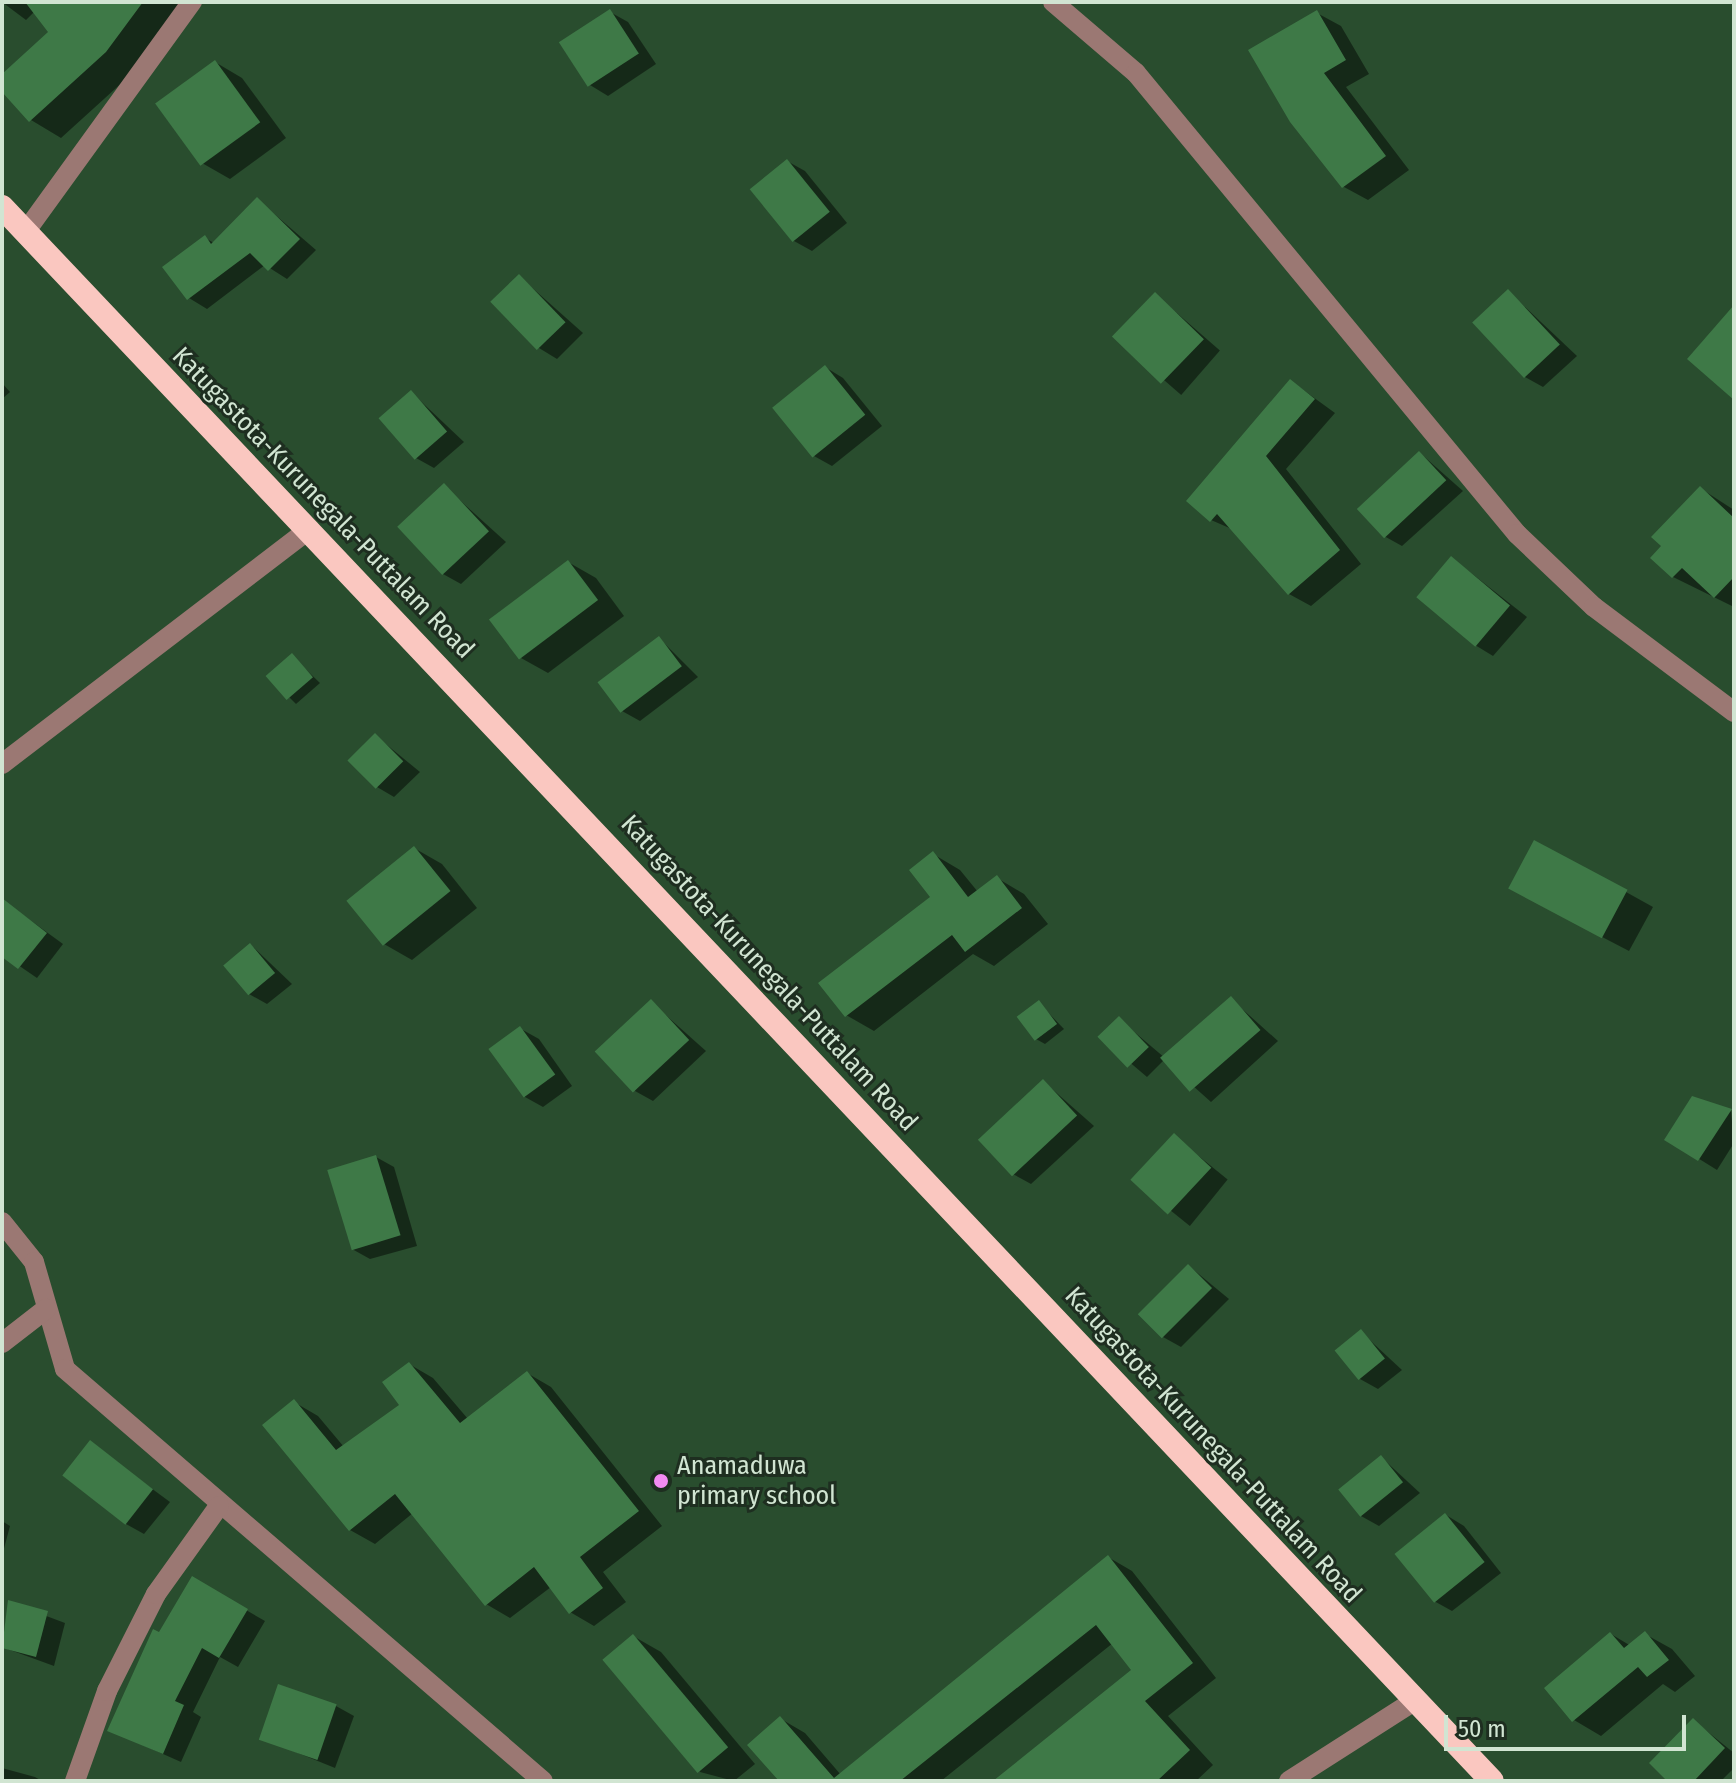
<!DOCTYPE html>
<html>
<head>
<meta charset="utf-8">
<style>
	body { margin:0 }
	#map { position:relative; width:1736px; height:1783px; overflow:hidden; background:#294d2e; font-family:"Fira Sans Condensed",sans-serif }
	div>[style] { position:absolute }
	.shadow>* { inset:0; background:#0007; transform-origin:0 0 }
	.building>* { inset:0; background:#3e7947; transform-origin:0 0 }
	.minor>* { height:20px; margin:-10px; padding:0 10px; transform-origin:10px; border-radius:10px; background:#9b7873 }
	.highway>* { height:24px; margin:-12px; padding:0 12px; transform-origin:12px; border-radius:12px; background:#fac7c0 }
	.dots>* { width:22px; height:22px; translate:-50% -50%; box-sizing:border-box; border:4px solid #1e2e20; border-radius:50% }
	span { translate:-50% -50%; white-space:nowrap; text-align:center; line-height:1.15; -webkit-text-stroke:6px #1e2e20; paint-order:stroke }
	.street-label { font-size:26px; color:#d1e5d2 }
	.poi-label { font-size:26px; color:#d1e5d2 }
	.left { translate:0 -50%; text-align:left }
	.frame { position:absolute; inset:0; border:4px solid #d1e5d2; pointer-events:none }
	.scale { position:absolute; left:1444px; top:1715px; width:242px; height:36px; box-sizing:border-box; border:4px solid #d1e5d2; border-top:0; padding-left:10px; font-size:24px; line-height:28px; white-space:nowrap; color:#d1e5d2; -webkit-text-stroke:6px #1e2e20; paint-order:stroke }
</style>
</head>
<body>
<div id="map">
	<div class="shadow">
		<div style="clip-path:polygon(2px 2px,186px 2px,137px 69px,61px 138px,31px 120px,2px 89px,2px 77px,51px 32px,35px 11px,26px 20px)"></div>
		<div style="clip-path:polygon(610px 12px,628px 22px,656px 64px,608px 96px,590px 85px)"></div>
		<div style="clip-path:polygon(1317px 13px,1341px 26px,1369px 74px,1346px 87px,1409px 170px,1368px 200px,1344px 187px,1292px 121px)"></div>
		<div style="clip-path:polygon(215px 62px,242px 78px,286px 138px,230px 179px,202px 163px)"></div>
		<div style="clip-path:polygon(787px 161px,805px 171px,847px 223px,812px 251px,794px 241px)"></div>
		<div style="clip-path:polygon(258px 200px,316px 250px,287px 279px,265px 265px,207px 309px,189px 298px,205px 238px,214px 243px)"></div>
		<div style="clip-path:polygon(520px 277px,583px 333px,557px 359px,539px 348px)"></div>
		<div style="clip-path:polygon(1509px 292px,1577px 356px,1543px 387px,1525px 377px)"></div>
		<div style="left:1155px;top:294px;width:86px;height:59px;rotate:41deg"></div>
		<div style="clip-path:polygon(825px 367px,843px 378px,882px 426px,832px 466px,814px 456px)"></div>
		<div style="clip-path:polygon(1291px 381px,1335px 413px,1286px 469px,1361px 564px,1311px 606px,1289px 594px,1234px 530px,1211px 520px)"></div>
		<div style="clip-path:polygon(2px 383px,10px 392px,2px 399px)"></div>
		<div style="clip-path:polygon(411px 392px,464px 442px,434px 468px,416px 458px)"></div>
		<div style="clip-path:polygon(1420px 453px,1463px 491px,1402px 546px,1384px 536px)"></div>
		<div style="clip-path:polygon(444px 486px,506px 542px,461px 584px,443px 574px)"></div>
		<div style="clip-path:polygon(1700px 488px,1734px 510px,1734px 607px,1673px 577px,1663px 546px)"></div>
		<div style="clip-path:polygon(1452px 558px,1527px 617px,1493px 656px,1475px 645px)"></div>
		<div style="clip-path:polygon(568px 562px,596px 578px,624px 616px,548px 673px,521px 658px)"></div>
		<div style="clip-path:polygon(659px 638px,698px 677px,640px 721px,622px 711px)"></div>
		<div style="clip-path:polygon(292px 656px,320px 683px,296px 704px,268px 676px)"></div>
		<div style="clip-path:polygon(376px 736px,420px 772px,394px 797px,377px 787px)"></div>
		<div style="clip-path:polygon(414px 848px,442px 864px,477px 908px,412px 960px,384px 944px)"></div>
		<div style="clip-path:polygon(933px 854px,960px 870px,978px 892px,997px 878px,1024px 894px,1048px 924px,994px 966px,973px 954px,874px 1031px,846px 1015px,933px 897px)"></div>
		<div style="clip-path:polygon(1626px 892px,1653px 907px,1629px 951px,1537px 903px)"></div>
		<div style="clip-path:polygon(8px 904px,63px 944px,37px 978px,2px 954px)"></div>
		<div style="clip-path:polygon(251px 945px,292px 984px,267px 1004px,249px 994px)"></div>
		<div style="clip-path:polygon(1231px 999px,1278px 1041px,1211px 1102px,1164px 1060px,1147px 1077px,1100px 1037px,1119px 1019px,1165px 1058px)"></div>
		<div style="clip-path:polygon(651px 1002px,706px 1051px,653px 1101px,635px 1091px)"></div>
		<div style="clip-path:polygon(1039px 1003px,1064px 1029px,1045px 1044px,1036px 1039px)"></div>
		<div style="clip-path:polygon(521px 1029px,539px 1039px,572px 1086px,543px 1107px,525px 1097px)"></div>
		<div style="clip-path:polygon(1043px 1081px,1094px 1126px,1031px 1184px,1013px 1174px)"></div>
		<div style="clip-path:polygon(1731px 1111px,1734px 1143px,1717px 1170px,1667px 1139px)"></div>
		<div style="left:1174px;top:1136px;width:69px;height:60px;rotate:39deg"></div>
		<div style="clip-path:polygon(376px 1157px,394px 1167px,417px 1246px,370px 1259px,352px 1249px)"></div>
		<div style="clip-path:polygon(1189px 1266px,1229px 1299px,1181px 1347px,1163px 1337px)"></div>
		<div style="clip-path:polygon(1361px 1332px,1402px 1370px,1378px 1389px,1360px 1379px)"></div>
		<div style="clip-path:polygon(409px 1364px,433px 1378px,468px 1419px,527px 1373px,551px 1387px,662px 1526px,603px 1572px,626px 1602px,594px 1626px,570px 1612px,551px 1587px,510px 1618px,486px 1604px,413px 1513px,375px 1544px,350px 1530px,294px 1402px,318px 1416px,344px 1447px,402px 1405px)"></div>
		<div style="clip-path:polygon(90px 1443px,170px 1502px,144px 1534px,126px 1524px)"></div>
		<div style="clip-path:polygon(1381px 1457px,1420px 1493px,1379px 1526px,1361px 1516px)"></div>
		<div style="clip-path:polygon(1446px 1515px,1464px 1526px,1501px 1573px,1452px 1611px,1434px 1601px)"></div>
		<div style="clip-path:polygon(2px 1521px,10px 1526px,2px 1556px)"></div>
		<div style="clip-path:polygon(1108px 1557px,1132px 1571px,1216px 1678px,1168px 1716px,1213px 1765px,1196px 1781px,1005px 1781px,1134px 1671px,1113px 1643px,941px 1781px,781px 1781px,781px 1719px,805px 1733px,841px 1775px)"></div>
		<div style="clip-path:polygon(192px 1579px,265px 1621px,238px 1667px,220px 1657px,193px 1712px,201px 1717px,181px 1762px,109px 1730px)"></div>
		<div style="clip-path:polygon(9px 1602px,65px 1623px,54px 1666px,2px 1647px)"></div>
		<div style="clip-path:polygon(1611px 1634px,1631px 1646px,1645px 1634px,1672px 1649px,1695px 1676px,1675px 1692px,1663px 1684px,1601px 1736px,1574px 1720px)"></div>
		<div style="clip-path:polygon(633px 1636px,661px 1652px,755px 1764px,734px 1781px,700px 1772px)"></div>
		<div style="clip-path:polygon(336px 1706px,354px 1716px,335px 1768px,261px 1738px)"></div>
		<div style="clip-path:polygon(1693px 1720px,1734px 1753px,1734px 1768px,1721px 1781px,1670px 1781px)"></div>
		<div style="clip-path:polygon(2px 1768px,35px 1777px,42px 1781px,2px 1781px)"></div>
	</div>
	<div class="building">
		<div style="clip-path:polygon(25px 2px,143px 2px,106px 52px,29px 122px,2px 92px,2px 74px,48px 32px)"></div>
		<div style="left:610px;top:9px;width:53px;height:61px;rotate:57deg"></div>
		<div style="clip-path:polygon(1317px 10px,1346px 60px,1324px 73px,1386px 156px,1342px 188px,1290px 122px,1248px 50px)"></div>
		<div style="left:215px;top:60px;width:77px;height:74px;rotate:54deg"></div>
		<div style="left:787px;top:159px;width:68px;height:48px;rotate:51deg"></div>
		<div style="clip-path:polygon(257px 197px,300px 239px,268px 271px,250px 253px,187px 300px,162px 267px,205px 235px,211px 244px)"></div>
		<div style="left:519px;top:274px;width:67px;height:40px;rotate:46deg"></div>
		<div style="left:1508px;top:289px;width:76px;height:49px;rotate:47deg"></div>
		<div style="left:1155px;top:292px;width:68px;height:62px;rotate:44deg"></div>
		<div style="clip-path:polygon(1734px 305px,1734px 400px,1687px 359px)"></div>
		<div style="left:825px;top:365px;width:64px;height:68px;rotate:51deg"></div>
		<div style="clip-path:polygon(1290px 379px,1315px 399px,1266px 456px,1340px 550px,1288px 595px,1217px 514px,1210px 522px,1186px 501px)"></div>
		<div style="left:411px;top:390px;width:55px;height:43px;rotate:49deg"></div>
		<div style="left:1419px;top:451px;width:40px;height:85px;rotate:47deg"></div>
		<div style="left:444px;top:483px;width:66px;height:64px;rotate:47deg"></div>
		<div style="clip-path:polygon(1700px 486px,1734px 518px,1734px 577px,1714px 598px,1682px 568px,1672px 578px,1650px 558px,1661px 546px,1651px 537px)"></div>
		<div style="left:1451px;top:556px;width:77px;height:54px;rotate:40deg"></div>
		<div style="left:568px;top:560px;width:50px;height:99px;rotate:53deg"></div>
		<div style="left:659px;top:636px;width:38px;height:77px;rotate:53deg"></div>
		<div style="left:292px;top:653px;width:32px;height:35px;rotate:49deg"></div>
		<div style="left:375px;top:733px;width:40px;height:39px;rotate:45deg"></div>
		<div style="left:1534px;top:840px;width:106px;height:55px;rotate:28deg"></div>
		<div style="left:414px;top:846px;width:58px;height:87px;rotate:51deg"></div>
		<div style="clip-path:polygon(933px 851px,968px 897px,997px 875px,1022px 908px,965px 952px,952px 935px,845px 1017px,818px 983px,930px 897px,909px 870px)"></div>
		<div style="clip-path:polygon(2px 898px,47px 933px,18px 969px,2px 957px)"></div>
		<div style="left:250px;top:943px;width:39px;height:35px;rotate:50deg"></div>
		<div style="left:1231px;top:996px;width:45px;height:94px;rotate:49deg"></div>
		<div style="left:651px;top:999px;width:56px;height:77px;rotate:47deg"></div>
		<div style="left:1039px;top:1000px;width:30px;height:28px;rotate:53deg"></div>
		<div style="left:1119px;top:1016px;width:43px;height:30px;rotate:46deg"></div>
		<div style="left:520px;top:1026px;width:60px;height:39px;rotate:54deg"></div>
		<div style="left:1043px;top:1079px;width:50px;height:89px;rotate:47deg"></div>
		<div style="clip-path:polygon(1692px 1096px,1732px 1109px,1698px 1161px,1664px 1140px)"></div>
		<div style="left:1174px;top:1133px;width:51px;height:64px;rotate:43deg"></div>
		<div style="left:376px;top:1155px;width:84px;height:51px;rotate:73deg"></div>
		<div style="left:1188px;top:1264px;width:34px;height:71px;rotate:45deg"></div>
		<div style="left:1361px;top:1329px;width:38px;height:34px;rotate:51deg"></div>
		<div style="clip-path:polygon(409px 1362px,460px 1423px,527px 1371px,639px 1511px,580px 1557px,603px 1588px,569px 1614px,534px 1567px,485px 1606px,395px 1494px,349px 1531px,262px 1425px,294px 1399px,336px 1450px,399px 1405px,382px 1382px)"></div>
		<div style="left:90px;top:1440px;width:80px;height:45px;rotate:38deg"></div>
		<div style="left:1381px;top:1455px;width:35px;height:55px;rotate:51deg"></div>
		<div style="left:1445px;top:1513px;width:63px;height:65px;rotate:51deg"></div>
		<div style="clip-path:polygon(1108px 1555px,1193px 1663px,1145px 1701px,1190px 1750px,1157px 1781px,993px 1781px,1131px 1670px,1096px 1625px,900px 1781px,779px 1781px,747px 1745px,780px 1716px,834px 1778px)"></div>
		<div style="clip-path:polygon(192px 1576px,248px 1609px,219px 1658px,202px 1648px,175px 1701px,184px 1705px,163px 1754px,107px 1731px,153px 1629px,159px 1632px)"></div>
		<div style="clip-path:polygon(8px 1600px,48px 1611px,36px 1657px,2px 1648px)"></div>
		<div style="clip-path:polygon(1645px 1631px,1669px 1660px,1647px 1677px,1638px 1667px,1572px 1722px,1544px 1688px,1610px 1632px,1624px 1648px)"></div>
		<div style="left:633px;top:1634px;width:148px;height:40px;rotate:50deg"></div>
		<div style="left:278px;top:1684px;width:62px;height:59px;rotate:19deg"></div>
		<div style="clip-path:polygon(1693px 1718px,1725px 1748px,1694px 1781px,1667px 1781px,1649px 1763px)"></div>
	</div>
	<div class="minor">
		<div style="left:1053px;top:2px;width:109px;rotate:40.5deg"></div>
		<div style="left:1136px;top:73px;width:598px;rotate:50.43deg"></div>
		<div style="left:1517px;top:534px;width:106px;rotate:43.5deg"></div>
		<div style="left:1594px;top:607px;width:175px;rotate:36.9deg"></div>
		<div style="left:26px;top:231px;width:283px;rotate:-54.1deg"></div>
		<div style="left:2px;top:764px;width:387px;rotate:-37.4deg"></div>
		<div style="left:2px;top:1222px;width:51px;rotate:51.3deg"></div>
		<div style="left:34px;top:1262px;width:111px;rotate:73.8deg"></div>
		<div style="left:65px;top:1369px;width:631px;rotate:40.76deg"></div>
		<div style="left:2px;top:1343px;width:56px;rotate:-37.7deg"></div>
		<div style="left:75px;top:1781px;width:96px;rotate:-70.4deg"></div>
		<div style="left:107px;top:1691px;width:109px;rotate:-63.2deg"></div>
		<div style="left:156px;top:1594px;width:108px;rotate:-54.4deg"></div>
		<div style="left:1289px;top:1781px;width:148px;rotate:-32.6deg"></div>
	</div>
	<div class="highway">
		<div style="left:2px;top:207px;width:2167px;rotate:46.57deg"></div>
	</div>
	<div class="dots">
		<div style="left:661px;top:1481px;background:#f38af2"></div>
	</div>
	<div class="street-label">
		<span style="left:323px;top:503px;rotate:46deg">Katugastota-Kurunegala-Puttalam Road</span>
		<span style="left:769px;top:973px;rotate:47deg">Katugastota-Kurunegala-Puttalam Road</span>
		<span style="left:1213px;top:1445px;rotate:47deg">Katugastota-Kurunegala-Puttalam Road</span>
	</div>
	<div class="poi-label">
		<span class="left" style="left:677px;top:1481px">Anamaduwa<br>primary school</span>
	</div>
	<div class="frame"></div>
	<div class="scale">50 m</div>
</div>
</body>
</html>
